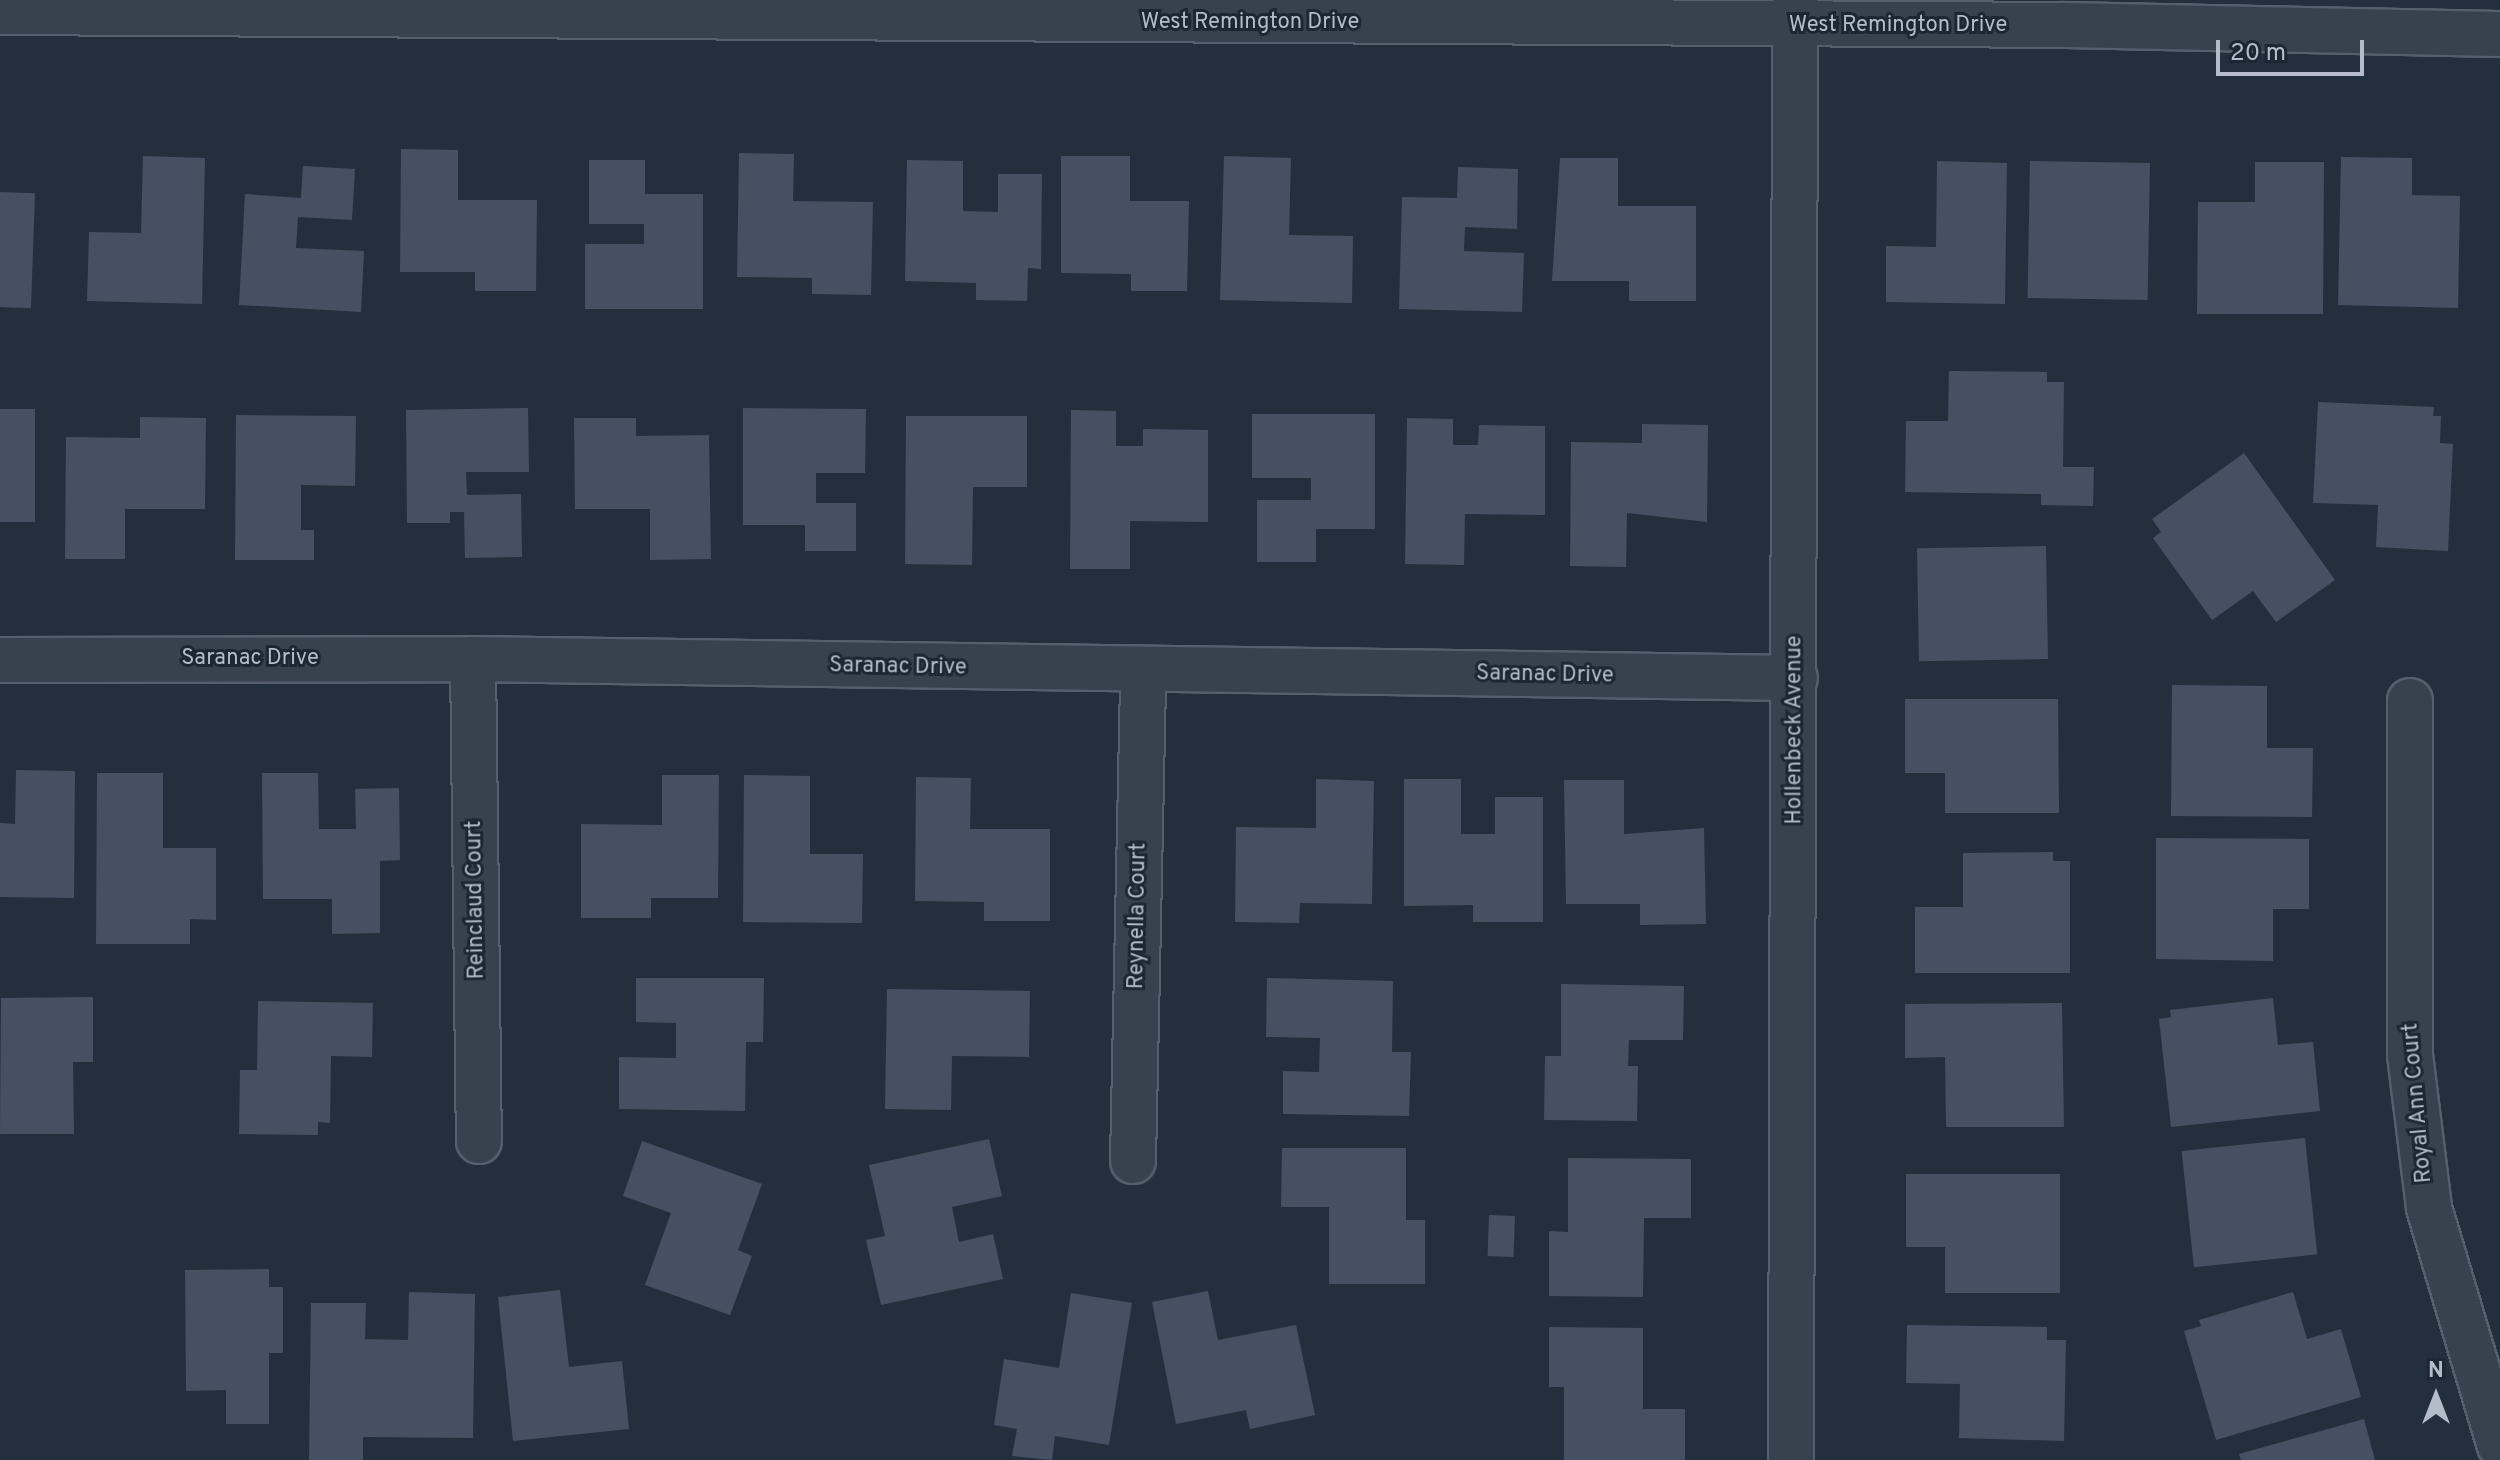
<!DOCTYPE html>
<html>
<head>
<meta charset="utf-8">
<style>
	body { margin:0 }
	#map { position:relative; width:2500px; height:1460px; overflow:hidden; background:#242f3e; font-family:Overpass,sans-serif }
	div>[style] { position:absolute }
	.building>* { inset:0; background:#455162; transform-origin:0 0 }
	.roads { filter:drop-shadow(2px 0 #565f6c) drop-shadow(-2px 0 #565f6c) drop-shadow(0 2px #565f6c) drop-shadow(0 -2px #565f6c) }
	.minor>* { height:44px; margin:-22px; padding:0 22px; transform-origin:22px; border-radius:22px; background:#38414e }
	span { translate:-50% -50%; white-space:nowrap; text-align:center; line-height:1.15; -webkit-text-stroke:6px #1d2633; paint-order:stroke }
	.street-label { font-size:22px; color:#b4bcc9 }
	.north { position:absolute; left:2396px; top:1356px; width:80px; height:80px; -webkit-text-stroke:6px #1d2633; paint-order:stroke; rotate:0deg; font-size:22px; font-weight:700; line-height:32px; text-align:center; color:#b4bcc9 }
	.north::after { content:''; display:block; margin:auto; width:28px; height:36px; background:#b4bcc9; clip-path:polygon(50% 0,100% 100%,50% 72%,0 100%) }
	.scale { position:absolute; left:2216px; top:40px; width:148px; height:36px; box-sizing:border-box; border:4px solid #b4bcc9; border-top:0; padding-left:10px; font-size:24px; line-height:28px; white-space:nowrap; color:#b4bcc9; -webkit-text-stroke:6px #1d2633; paint-order:stroke }
</style>
</head>
<body>
<div id="map">
	<div class="building">
		<div style="clip-path:polygon(401px 149px,458px 150px,458px 200px,537px 200px,536px 291px,475px 291px,475px 272px,400px 272px)"></div>
		<div style="clip-path:polygon(739px 153px,794px 154px,793px 201px,873px 202px,871px 295px,812px 294px,812px 278px,737px 277px)"></div>
		<div style="clip-path:polygon(143px 156px,205px 158px,202px 304px,87px 301px,89px 232px,141px 233px)"></div>
		<div style="clip-path:polygon(1061px 156px,1130px 156px,1130px 201px,1189px 201px,1187px 291px,1131px 291px,1131px 274px,1061px 273px)"></div>
		<div style="clip-path:polygon(1224px 156px,1291px 158px,1289px 235px,1353px 236px,1352px 303px,1220px 300px)"></div>
		<div style="clip-path:polygon(2341px 157px,2412px 158px,2412px 195px,2460px 196px,2458px 308px,2338px 305px)"></div>
		<div style="clip-path:polygon(1560px 158px,1618px 158px,1618px 206px,1696px 206px,1696px 301px,1629px 301px,1629px 281px,1552px 281px)"></div>
		<div style="clip-path:polygon(589px 160px,645px 160px,645px 194px,703px 194px,703px 309px,585px 309px,585px 244px,644px 244px,644px 224px,589px 224px)"></div>
		<div style="clip-path:polygon(907px 160px,963px 161px,963px 211px,998px 212px,998px 174px,1042px 174px,1041px 269px,1028px 268px,1027px 301px,976px 300px,976px 283px,905px 281px)"></div>
		<div style="clip-path:polygon(1937px 161px,2007px 163px,2005px 304px,1886px 302px,1886px 246px,1936px 247px)"></div>
		<div style="left:2030px;top:161px;width:120px;height:137px;rotate:1deg"></div>
		<div style="clip-path:polygon(2255px 162px,2324px 162px,2323px 314px,2197px 314px,2198px 202px,2255px 202px)"></div>
		<div style="clip-path:polygon(303px 166px,355px 169px,352px 220px,298px 217px,296px 248px,364px 251px,361px 312px,239px 305px,245px 194px,301px 198px)"></div>
		<div style="clip-path:polygon(1458px 167px,1518px 169px,1517px 229px,1465px 227px,1464px 251px,1524px 253px,1522px 312px,1399px 309px,1402px 197px,1457px 198px)"></div>
		<div style="left:0;top:192px;width:35px;height:115px;rotate:2deg"></div>
		<div style="clip-path:polygon(1949px 371px,2047px 372px,2047px 382px,2064px 382px,2063px 467px,2094px 467px,2093px 506px,2041px 505px,2041px 494px,1905px 492px,1906px 421px,1948px 421px)"></div>
		<div style="clip-path:polygon(2318px 402px,2434px 407px,2433px 416px,2441px 416px,2440px 443px,2453px 444px,2448px 551px,2376px 547px,2378px 505px,2313px 503px)"></div>
		<div style="clip-path:polygon(528px 408px,529px 472px,466px 472px,467px 495px,521px 494px,522px 557px,465px 558px,464px 512px,450px 512px,450px 523px,407px 523px,406px 410px)"></div>
		<div style="clip-path:polygon(743px 408px,866px 409px,865px 473px,816px 473px,816px 503px,856px 503px,856px 551px,805px 551px,805px 525px,743px 525px)"></div>
		<div style="left:0;top:409px;width:35px;height:113px"></div>
		<div style="clip-path:polygon(1071px 410px,1116px 411px,1116px 446px,1143px 446px,1143px 429px,1208px 430px,1208px 522px,1130px 521px,1130px 569px,1070px 569px)"></div>
		<div style="clip-path:polygon(1252px 414px,1375px 414px,1375px 529px,1316px 529px,1316px 562px,1257px 562px,1257px 500px,1311px 500px,1311px 478px,1252px 478px)"></div>
		<div style="clip-path:polygon(236px 415px,356px 416px,355px 486px,301px 485px,301px 530px,314px 530px,314px 560px,235px 560px)"></div>
		<div style="clip-path:polygon(906px 416px,1027px 416px,1027px 487px,973px 487px,972px 565px,905px 564px)"></div>
		<div style="clip-path:polygon(140px 417px,206px 418px,205px 509px,125px 509px,125px 559px,65px 559px,66px 437px,140px 438px)"></div>
		<div style="clip-path:polygon(574px 418px,636px 418px,636px 436px,709px 435px,711px 559px,650px 560px,650px 509px,575px 509px)"></div>
		<div style="clip-path:polygon(1407px 418px,1453px 419px,1453px 445px,1478px 445px,1479px 425px,1545px 426px,1545px 515px,1465px 514px,1464px 565px,1405px 564px)"></div>
		<div style="clip-path:polygon(1642px 424px,1708px 425px,1707px 522px,1627px 513px,1626px 567px,1570px 566px,1571px 442px,1642px 443px)"></div>
		<div style="clip-path:polygon(2244px 453px,2335px 580px,2276px 622px,2253px 591px,2212px 620px,2153px 538px,2161px 532px,2152px 519px)"></div>
		<div style="left:2046px;top:546px;width:113px;height:129px;rotate:89deg"></div>
		<div style="clip-path:polygon(2172px 685px,2267px 686px,2267px 748px,2313px 748px,2312px 817px,2171px 816px)"></div>
		<div style="clip-path:polygon(1905px 699px,2058px 699px,2059px 813px,1945px 813px,1945px 773px,1905px 773px)"></div>
		<div style="clip-path:polygon(16px 770px,75px 771px,74px 898px,0 897px,0 823px,15px 824px)"></div>
		<div style="clip-path:polygon(97px 773px,163px 773px,163px 848px,216px 848px,216px 920px,190px 919px,190px 944px,96px 944px)"></div>
		<div style="clip-path:polygon(262px 773px,318px 773px,319px 829px,356px 829px,355px 789px,399px 788px,400px 860px,380px 861px,380px 933px,332px 934px,332px 899px,263px 899px)"></div>
		<div style="clip-path:polygon(662px 775px,719px 775px,718px 898px,651px 898px,651px 918px,581px 918px,581px 824px,662px 825px)"></div>
		<div style="clip-path:polygon(744px 775px,810px 776px,810px 854px,863px 854px,862px 923px,743px 922px)"></div>
		<div style="clip-path:polygon(916px 777px,971px 778px,970px 829px,1050px 829px,1050px 921px,984px 921px,984px 902px,915px 901px)"></div>
		<div style="clip-path:polygon(1316px 779px,1374px 781px,1372px 904px,1300px 903px,1299px 923px,1235px 922px,1236px 827px,1316px 828px)"></div>
		<div style="clip-path:polygon(1404px 779px,1461px 779px,1461px 834px,1495px 834px,1495px 797px,1543px 797px,1543px 922px,1473px 922px,1473px 905px,1404px 906px)"></div>
		<div style="clip-path:polygon(1564px 780px,1624px 780px,1624px 834px,1704px 828px,1706px 924px,1640px 925px,1640px 904px,1566px 904px)"></div>
		<div style="clip-path:polygon(2156px 838px,2309px 839px,2309px 909px,2273px 909px,2273px 961px,2156px 959px)"></div>
		<div style="clip-path:polygon(2053px 852px,2053px 861px,2070px 861px,2070px 973px,1915px 973px,1915px 907px,1963px 907px,1963px 853px)"></div>
		<div style="clip-path:polygon(636px 978px,764px 978px,763px 1042px,746px 1042px,745px 1111px,619px 1109px,619px 1057px,676px 1058px,676px 1023px,636px 1022px)"></div>
		<div style="clip-path:polygon(1267px 978px,1393px 981px,1392px 1052px,1411px 1052px,1409px 1116px,1283px 1114px,1283px 1071px,1319px 1072px,1320px 1038px,1266px 1037px)"></div>
		<div style="clip-path:polygon(1561px 984px,1684px 986px,1683px 1040px,1629px 1040px,1628px 1066px,1638px 1066px,1637px 1121px,1544px 1120px,1545px 1056px,1561px 1056px)"></div>
		<div style="clip-path:polygon(887px 989px,1030px 991px,1029px 1057px,952px 1056px,951px 1110px,885px 1109px)"></div>
		<div style="clip-path:polygon(93px 997px,93px 1062px,73px 1062px,74px 1134px,0 1134px,1px 998px)"></div>
		<div style="clip-path:polygon(2273px 998px,2278px 1045px,2313px 1042px,2320px 1111px,2171px 1127px,2159px 1019px,2171px 1017px,2170px 1010px)"></div>
		<div style="clip-path:polygon(258px 1001px,373px 1003px,372px 1057px,331px 1056px,330px 1123px,318px 1122px,318px 1135px,239px 1134px,240px 1070px,257px 1070px)"></div>
		<div style="clip-path:polygon(2062px 1003px,2064px 1127px,1946px 1127px,1945px 1057px,1905px 1058px,1905px 1004px)"></div>
		<div style="left:2305px;top:1138px;width:117px;height:124px;rotate:84deg"></div>
		<div style="clip-path:polygon(989px 1139px,1002px 1196px,952px 1207px,959px 1242px,993px 1234px,1003px 1279px,881px 1305px,866px 1240px,885px 1236px,869px 1165px)"></div>
		<div style="clip-path:polygon(642px 1141px,762px 1184px,738px 1250px,752px 1256px,730px 1315px,645px 1285px,671px 1213px,623px 1196px)"></div>
		<div style="clip-path:polygon(1282px 1148px,1406px 1148px,1406px 1220px,1425px 1220px,1425px 1284px,1329px 1284px,1329px 1207px,1281px 1207px)"></div>
		<div style="clip-path:polygon(1568px 1158px,1691px 1159px,1691px 1218px,1644px 1218px,1643px 1297px,1549px 1296px,1549px 1231px,1568px 1232px)"></div>
		<div style="clip-path:polygon(1906px 1174px,2060px 1174px,2060px 1293px,1945px 1293px,1945px 1247px,1906px 1247px)"></div>
		<div style="left:1489px;top:1215px;width:26px;height:41px;rotate:2deg"></div>
		<div style="clip-path:polygon(269px 1269px,269px 1287px,283px 1287px,283px 1353px,269px 1353px,269px 1424px,226px 1424px,226px 1390px,186px 1391px,185px 1270px)"></div>
		<div style="clip-path:polygon(560px 1290px,569px 1367px,622px 1361px,629px 1429px,513px 1441px,498px 1297px)"></div>
		<div style="clip-path:polygon(1208px 1291px,1218px 1340px,1296px 1325px,1315px 1415px,1250px 1429px,1246px 1410px,1176px 1424px,1152px 1302px)"></div>
		<div style="clip-path:polygon(409px 1292px,475px 1294px,473px 1438px,363px 1437px,363px 1460px,309px 1460px,311px 1303px,366px 1303px,365px 1339px,408px 1340px)"></div>
		<div style="clip-path:polygon(2293px 1292px,2307px 1339px,2341px 1329px,2361px 1397px,2216px 1440px,2184px 1331px,2201px 1326px,2199px 1320px)"></div>
		<div style="clip-path:polygon(1071px 1293px,1132px 1303px,1109px 1445px,1055px 1436px,1052px 1460px,1012px 1456px,1017px 1429px,994px 1425px,1004px 1359px,1059px 1368px)"></div>
		<div style="clip-path:polygon(1907px 1325px,2047px 1327px,2047px 1340px,2066px 1340px,2064px 1441px,1959px 1438px,1960px 1384px,1906px 1383px)"></div>
		<div style="clip-path:polygon(1549px 1327px,1643px 1328px,1643px 1409px,1685px 1409px,1685px 1460px,1564px 1460px,1564px 1387px,1549px 1387px)"></div>
		<div style="clip-path:polygon(2364px 1419px,2375px 1460px,2241px 1460px,2239px 1454px)"></div>
	</div>
	<div class="roads">
		<div class="minor">
			<div style="left:0;top:12px;width:2064px;rotate:0.36deg"></div>
			<div style="left:2064px;top:25px;width:436px;rotate:1.2deg"></div>
			<div style="left:473px;top:659px;width:482px;rotate:89.3deg"></div>
			<div style="left:0;top:660px;width:473px;rotate:-0.1deg"></div>
			<div style="left:473px;top:659px;width:1322px;rotate:0.82deg"></div>
			<div style="left:2410px;top:701px;width:354px;rotate:90deg"></div>
			<div style="left:2410px;top:1055px;width:154px;rotate:82.9deg"></div>
			<div style="left:2429px;top:1208px;width:248px;rotate:73.4deg"></div>
			<div style="left:1133px;top:1161px;width:490px;rotate:-88.8deg"></div>
			<div style="left:1791px;top:1460px;width:1460px;rotate:-89.84deg"></div>
		</div>
	</div>
	<div class="street-label">
		<span style="left:1250px;top:23px">West Remington Drive</span>
		<span style="left:1898px;top:26px">West Remington Drive</span>
		<span style="left:250px;top:659px">Saranac Drive</span>
		<span style="left:898px;top:667px;rotate:1deg">Saranac Drive</span>
		<span style="left:1545px;top:675px;rotate:1deg">Saranac Drive</span>
		<span style="left:1795px;top:730px;rotate:-90deg">Hollenbeck Avenue</span>
		<span style="left:476px;top:900px;rotate:-91deg">Reinclaud Court</span>
		<span style="left:1138px;top:916px;rotate:-89deg">Reynella Court</span>
		<span style="left:2418px;top:1103px;rotate:-95deg">Royal Ann Court</span>
	</div>
	<div class="north">N</div>
	<div class="scale">20 m</div>
</div>
</body>
</html>
